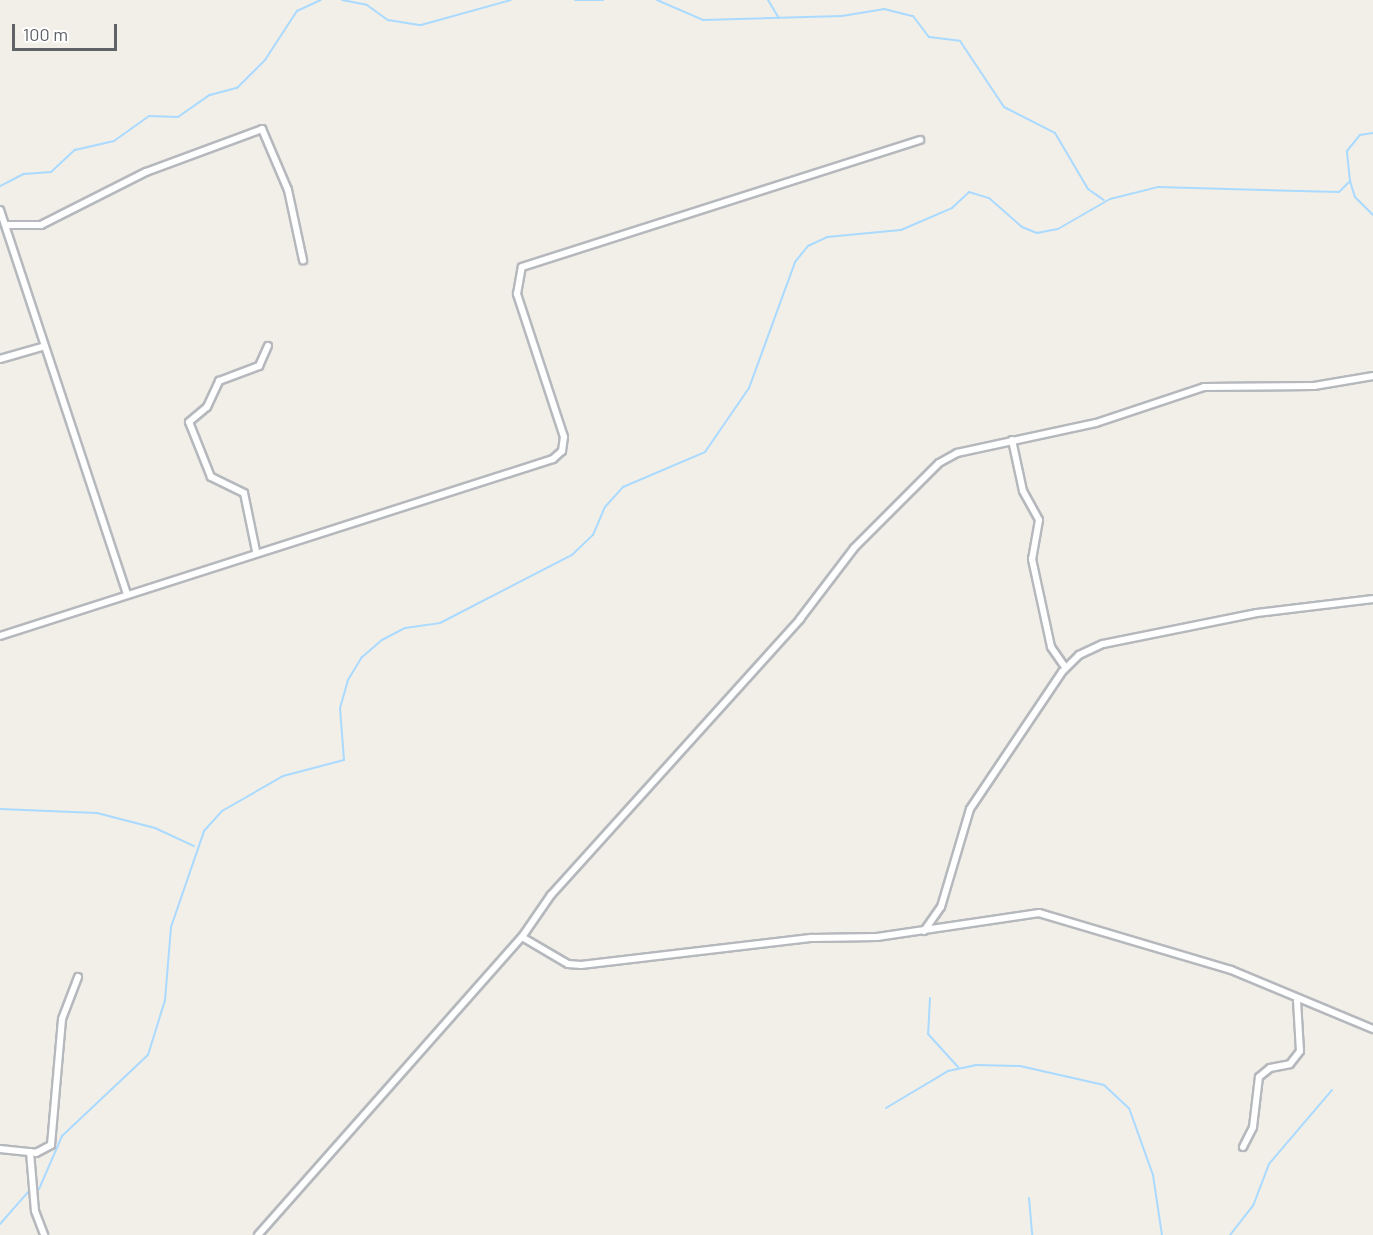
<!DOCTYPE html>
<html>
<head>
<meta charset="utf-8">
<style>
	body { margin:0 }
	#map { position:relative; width:1373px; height:1235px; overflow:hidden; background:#f1efe8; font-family:Barlow,sans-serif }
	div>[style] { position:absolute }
	.stream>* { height:2px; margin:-1px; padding:0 1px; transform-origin:1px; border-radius:1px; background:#aadaff }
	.roads { filter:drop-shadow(2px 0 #b5b8bc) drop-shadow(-2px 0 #b5b8bc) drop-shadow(0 2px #b5b8bc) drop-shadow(0 -2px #b5b8bc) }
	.street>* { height:6px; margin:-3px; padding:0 3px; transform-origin:3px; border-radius:3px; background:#fff }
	span { translate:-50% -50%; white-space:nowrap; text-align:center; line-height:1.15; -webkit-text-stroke:5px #fff; paint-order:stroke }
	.scale { position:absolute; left:12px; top:24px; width:105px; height:27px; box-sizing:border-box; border:3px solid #5f6368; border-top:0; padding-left:8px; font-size:18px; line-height:21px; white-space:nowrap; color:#5f6368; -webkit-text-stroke:4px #fff; paint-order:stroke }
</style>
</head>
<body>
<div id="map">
	<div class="stream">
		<div style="left:342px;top:0;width:25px;rotate:11deg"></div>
		<div style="left:367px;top:5px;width:26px;rotate:36deg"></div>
		<div style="left:388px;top:20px;width:33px;rotate:9deg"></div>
		<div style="left:421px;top:25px;width:93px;rotate:-15.5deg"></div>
		<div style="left:575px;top:0;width:28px"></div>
		<div style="left:657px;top:0;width:50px;rotate:23.5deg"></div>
		<div style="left:703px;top:20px;width:139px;rotate:-1.6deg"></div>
		<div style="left:842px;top:16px;width:43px;rotate:-9.5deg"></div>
		<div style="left:884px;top:9px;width:30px;rotate:14deg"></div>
		<div style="left:913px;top:16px;width:26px;rotate:53deg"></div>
		<div style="left:929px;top:37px;width:31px;rotate:7deg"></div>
		<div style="left:960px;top:41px;width:79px;rotate:56.3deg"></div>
		<div style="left:1004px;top:107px;width:57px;rotate:27deg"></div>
		<div style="left:1055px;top:133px;width:65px;rotate:59.5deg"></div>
		<div style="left:1088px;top:189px;width:19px;rotate:35deg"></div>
		<div style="left:768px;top:0;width:21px;rotate:59deg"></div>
		<div style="left:1350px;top:181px;width:17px;rotate:73deg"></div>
		<div style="left:1355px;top:197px;width:25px;rotate:45deg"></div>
		<div style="left:0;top:186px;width:27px;rotate:-27deg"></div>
		<div style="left:24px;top:174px;width:27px;rotate:-4deg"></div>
		<div style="left:51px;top:172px;width:33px;rotate:-43deg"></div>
		<div style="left:75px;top:150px;width:40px;rotate:-13deg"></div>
		<div style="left:114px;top:141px;width:43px;rotate:-35.5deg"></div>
		<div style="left:149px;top:116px;width:29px;rotate:2deg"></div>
		<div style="left:178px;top:117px;width:39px;rotate:-35deg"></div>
		<div style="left:210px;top:95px;width:28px;rotate:-15deg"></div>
		<div style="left:237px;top:88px;width:40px;rotate:-45deg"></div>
		<div style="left:265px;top:60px;width:59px;rotate:-56.9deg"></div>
		<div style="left:297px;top:11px;width:26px;rotate:-25deg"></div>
		<div style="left:0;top:809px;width:97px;rotate:2.4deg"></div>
		<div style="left:97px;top:813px;width:60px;rotate:14.5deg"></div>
		<div style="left:155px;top:828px;width:43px;rotate:24.8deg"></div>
		<div style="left:930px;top:998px;width:36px;rotate:93deg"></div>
		<div style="left:928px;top:1034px;width:45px;rotate:47.7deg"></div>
		<div style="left:886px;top:1108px;width:72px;rotate:-30.8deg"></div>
		<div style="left:948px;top:1071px;width:29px;rotate:-12deg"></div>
		<div style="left:976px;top:1065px;width:44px;rotate:1.3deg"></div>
		<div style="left:1020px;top:1066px;width:86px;rotate:12.7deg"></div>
		<div style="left:1104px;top:1085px;width:34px;rotate:43deg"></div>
		<div style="left:1129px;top:1108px;width:71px;rotate:70.3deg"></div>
		<div style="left:1153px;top:1175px;width:61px;rotate:81.5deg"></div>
		<div style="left:39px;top:1189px;width:58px;rotate:-66.5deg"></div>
		<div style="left:62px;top:1136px;width:118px;rotate:-43.3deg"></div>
		<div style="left:148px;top:1055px;width:58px;rotate:-72.8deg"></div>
		<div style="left:165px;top:1000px;width:73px;rotate:-85.3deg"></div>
		<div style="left:171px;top:927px;width:102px;rotate:-71deg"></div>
		<div style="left:204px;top:831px;width:27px;rotate:-48deg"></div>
		<div style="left:222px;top:811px;width:70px;rotate:-29.8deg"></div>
		<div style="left:283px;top:776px;width:63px;rotate:-14.7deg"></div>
		<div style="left:344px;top:760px;width:52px;rotate:-94.4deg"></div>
		<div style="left:340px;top:708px;width:29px;rotate:-74deg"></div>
		<div style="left:348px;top:680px;width:26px;rotate:-59deg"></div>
		<div style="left:361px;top:658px;width:28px;rotate:-41deg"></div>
		<div style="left:382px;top:640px;width:26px;rotate:-28deg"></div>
		<div style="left:405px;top:628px;width:35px;rotate:-8deg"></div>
		<div style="left:440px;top:623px;width:148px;rotate:-27.3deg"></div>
		<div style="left:572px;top:555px;width:29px;rotate:-44deg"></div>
		<div style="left:593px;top:535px;width:30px;rotate:-67deg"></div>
		<div style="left:605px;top:507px;width:27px;rotate:-48deg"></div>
		<div style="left:623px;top:487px;width:89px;rotate:-23.1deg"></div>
		<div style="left:705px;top:452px;width:78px;rotate:-55.5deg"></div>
		<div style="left:749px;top:388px;width:134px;rotate:-69.9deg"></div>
		<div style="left:795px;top:262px;width:21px;rotate:-51deg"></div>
		<div style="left:808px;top:246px;width:21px;rotate:-25deg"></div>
		<div style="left:827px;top:237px;width:74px;rotate:-5.4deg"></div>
		<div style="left:901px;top:230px;width:56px;rotate:-23.3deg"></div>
		<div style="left:952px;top:208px;width:23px;rotate:-43deg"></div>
		<div style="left:969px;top:192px;width:21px;rotate:17deg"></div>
		<div style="left:989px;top:198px;width:44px;rotate:41.3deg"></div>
		<div style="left:1022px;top:227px;width:16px;rotate:22deg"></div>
		<div style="left:1037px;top:233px;width:21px;rotate:-11deg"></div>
		<div style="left:1058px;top:229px;width:60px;rotate:-30deg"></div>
		<div style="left:1110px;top:199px;width:49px;rotate:-14deg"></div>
		<div style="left:1158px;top:187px;width:181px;rotate:1.6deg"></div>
		<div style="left:1339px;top:192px;width:16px;rotate:-45deg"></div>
		<div style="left:1350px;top:181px;width:30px;rotate:-96deg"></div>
		<div style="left:1347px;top:151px;width:21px;rotate:-51deg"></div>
		<div style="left:1360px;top:135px;width:13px;rotate:-9deg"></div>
		<div style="left:1029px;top:1198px;width:37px;rotate:85deg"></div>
		<div style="left:0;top:1224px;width:44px;rotate:-48.7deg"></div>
		<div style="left:1230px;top:1235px;width:37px;rotate:-52deg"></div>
		<div style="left:1253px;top:1206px;width:45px;rotate:-69.1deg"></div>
		<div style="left:1269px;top:1164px;width:97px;rotate:-49.6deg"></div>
	</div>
	<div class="roads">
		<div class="street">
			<div style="left:0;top:210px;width:405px;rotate:71.7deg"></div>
			<div style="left:7px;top:225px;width:34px"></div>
			<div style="left:41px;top:225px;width:118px;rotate:-26.8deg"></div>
			<div style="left:146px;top:172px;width:124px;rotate:-20.3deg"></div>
			<div style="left:262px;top:129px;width:66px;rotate:66.9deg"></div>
			<div style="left:288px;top:190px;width:72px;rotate:77.9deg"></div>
			<div style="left:0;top:359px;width:44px;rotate:-15.9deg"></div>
			<div style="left:1012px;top:440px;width:52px;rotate:77.8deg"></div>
			<div style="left:1023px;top:491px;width:33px;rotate:61deg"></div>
			<div style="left:1039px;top:520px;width:40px;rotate:100deg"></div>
			<div style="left:1032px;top:559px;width:90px;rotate:77.8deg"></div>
			<div style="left:1051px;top:647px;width:24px;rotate:55deg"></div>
			<div style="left:256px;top:551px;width:59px;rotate:-101.7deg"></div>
			<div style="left:244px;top:493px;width:37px;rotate:-154deg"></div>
			<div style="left:211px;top:477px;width:59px;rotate:-111.8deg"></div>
			<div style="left:189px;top:422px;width:23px;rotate:-40deg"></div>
			<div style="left:207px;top:407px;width:29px;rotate:-65deg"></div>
			<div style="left:219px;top:381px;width:43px;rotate:-20.6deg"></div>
			<div style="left:259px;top:366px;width:22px;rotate:-66deg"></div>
			<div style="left:0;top:636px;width:581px;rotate:-17.75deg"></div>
			<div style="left:553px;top:459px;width:12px;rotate:-42deg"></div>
			<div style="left:562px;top:451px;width:14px;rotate:-82deg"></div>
			<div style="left:564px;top:437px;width:151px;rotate:-108.2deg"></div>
			<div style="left:517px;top:294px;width:27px;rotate:-80deg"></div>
			<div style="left:522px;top:267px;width:418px;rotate:-17.7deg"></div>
			<div style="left:924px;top:931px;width:29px;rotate:-55deg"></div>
			<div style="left:941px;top:907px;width:102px;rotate:-73.5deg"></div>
			<div style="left:970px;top:809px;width:165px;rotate:-56.1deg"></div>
			<div style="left:1062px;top:672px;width:24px;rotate:-45deg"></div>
			<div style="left:1079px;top:655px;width:26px;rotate:-25deg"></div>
			<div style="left:1103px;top:644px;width:157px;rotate:-11.4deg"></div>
			<div style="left:1257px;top:613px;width:117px;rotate:-6.9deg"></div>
			<div style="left:522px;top:937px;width:53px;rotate:30.4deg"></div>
			<div style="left:568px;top:964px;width:13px;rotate:4deg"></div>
			<div style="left:581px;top:965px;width:233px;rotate:-6.7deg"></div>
			<div style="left:812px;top:938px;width:65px;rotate:-0.9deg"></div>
			<div style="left:877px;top:937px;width:164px;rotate:-8.4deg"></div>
			<div style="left:1039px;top:913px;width:200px;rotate:16.5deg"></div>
			<div style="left:1231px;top:970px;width:154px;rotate:22.6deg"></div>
			<div style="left:1243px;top:1147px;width:22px;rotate:-63deg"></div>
			<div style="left:1253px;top:1127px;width:50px;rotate:-83.2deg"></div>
			<div style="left:1259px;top:1077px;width:14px;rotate:-39deg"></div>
			<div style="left:1270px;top:1068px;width:20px;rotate:-11deg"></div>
			<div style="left:1290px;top:1064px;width:16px;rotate:-52deg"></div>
			<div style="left:1300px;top:1051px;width:50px;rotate:-93.4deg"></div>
			<div style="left:0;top:1149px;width:36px;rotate:6deg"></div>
			<div style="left:36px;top:1153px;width:17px;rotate:-28deg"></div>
			<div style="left:51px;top:1145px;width:126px;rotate:-85deg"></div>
			<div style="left:62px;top:1019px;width:45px;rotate:-69.1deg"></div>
			<div style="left:30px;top:1152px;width:59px;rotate:85.2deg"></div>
			<div style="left:35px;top:1211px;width:26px;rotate:69deg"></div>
			<div style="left:258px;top:1235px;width:398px;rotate:-48.5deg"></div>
			<div style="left:522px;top:937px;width:51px;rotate:-55.4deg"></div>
			<div style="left:551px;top:895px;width:372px;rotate:-47.9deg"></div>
			<div style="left:800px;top:619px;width:89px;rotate:-52.7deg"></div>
			<div style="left:854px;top:548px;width:120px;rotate:-45deg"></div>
			<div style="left:939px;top:463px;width:21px;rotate:-29deg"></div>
			<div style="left:957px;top:453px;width:142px;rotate:-12.2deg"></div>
			<div style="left:1096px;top:423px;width:114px;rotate:-18.4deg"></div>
			<div style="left:1204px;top:387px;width:110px;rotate:-0.5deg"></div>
			<div style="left:1314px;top:386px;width:60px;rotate:-9.6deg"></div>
		</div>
	</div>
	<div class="scale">100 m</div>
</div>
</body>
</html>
